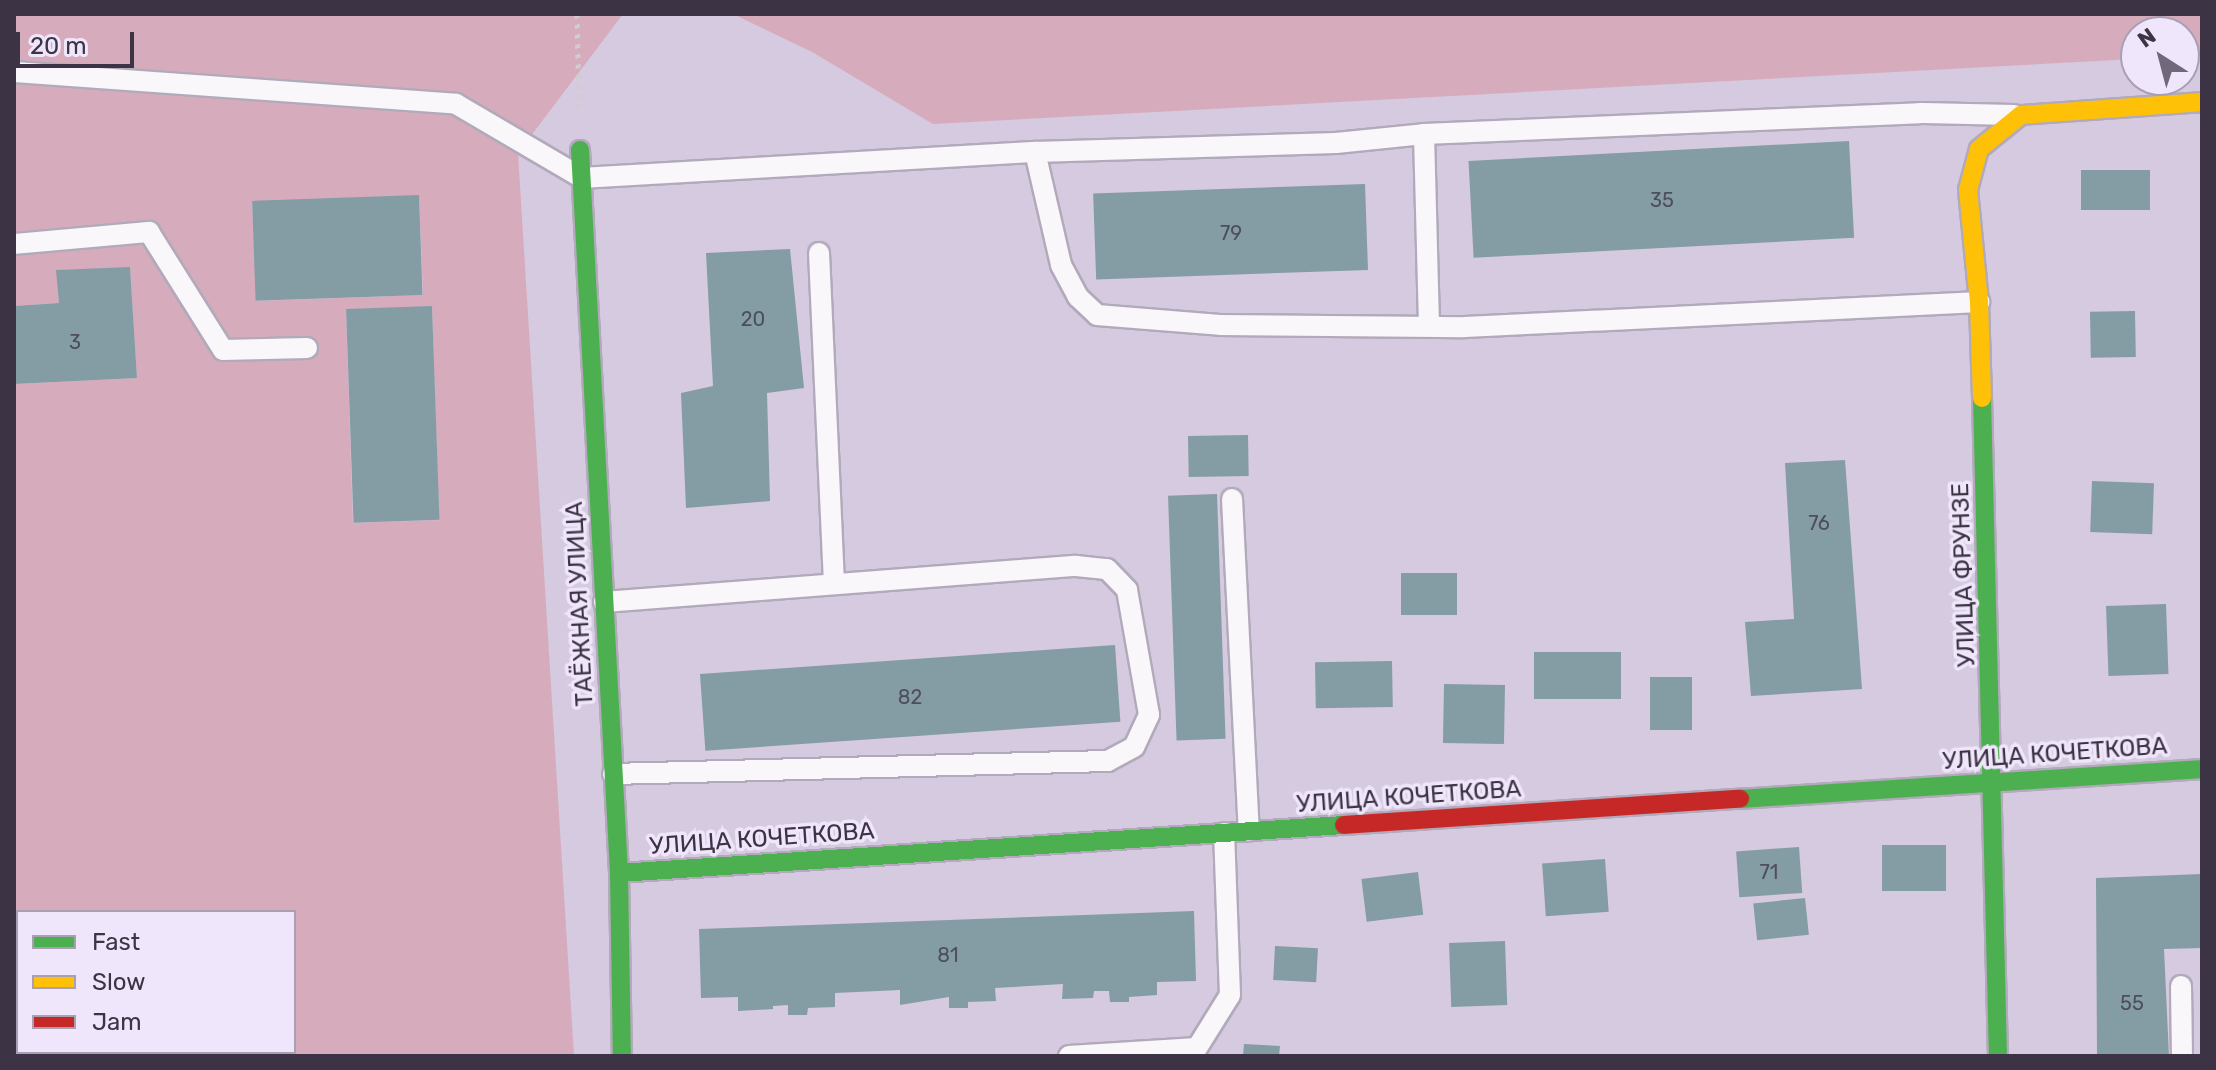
<!DOCTYPE html>
<html>
<head>
<meta charset="utf-8">
<style>
	body { margin:0 }
	#map { position:relative; width:2216px; height:1070px; overflow:hidden; background:#d5cae0; font-family:Rubik,sans-serif }
	div>[style] { position:absolute }
	.green>* { inset:0; background:#d6acbd }
	.building>* { inset:0; background:#849ca4; transform-origin:0 0 }
	.path>* { height:5px; margin-top:-2.5px; transform-origin:0; background:repeating-linear-gradient(90deg,#cfccd2 0 4px,transparent 0 10px) }
	.roads { filter:drop-shadow(2px 0 #b2aaba) drop-shadow(-2px 0 #b2aaba) drop-shadow(0 2px #b2aaba) drop-shadow(0 -2px #b2aaba) }
	.lane>* { height:20px; margin:-10px; padding:0 10px; transform-origin:10px; border-radius:10px; background:#f9f7fa }
	.fast>* { height:18px; margin:-9px; padding:0 9px; transform-origin:9px; border-radius:9px; background:#4caf50 }
	.slow>* { height:18px; margin:-9px; padding:0 9px; transform-origin:9px; border-radius:9px; background:#ffc107 }
	.jam>* { height:18px; margin:-9px; padding:0 9px; transform-origin:9px; border-radius:9px; background:#c62828 }
	span { translate:-50% -50%; white-space:nowrap; text-align:center; line-height:1.15; -webkit-text-stroke:7px #f0e6fb; paint-order:stroke }
	.number-label { font-size:20px; color:#4e4e5c }
	.number-label span { -webkit-text-stroke-width:0 }
	.street-label { font-size:24px; color:#3c3444 }
	.frame { position:absolute; inset:0; border:16px solid #3c3444; pointer-events:none }
	.legend { position:absolute; left:16px; top:910px; width:280px; height:144px; box-sizing:border-box; background:#f0e6fb; border:2px solid #a89fb2; margin:0; padding:10px 14px; list-style:none; font-size:24px; color:#3c3444 }
	.legend li { display:flex; align-items:center; gap:16px; height:40px }
	.legend b { width:40px; border:2px solid #a89fb2 }
	.north { position:absolute; left:2120px; top:16px; width:80px; height:80px; box-sizing:border-box; background:#f0e6fb; border:2px solid #a89fb2; border-radius:50%; rotate:324deg; font-size:22px; font-weight:700; line-height:32px; text-align:center; color:#3c3444 }
	.north::after { content:''; display:block; margin:auto; width:28px; height:36px; background:#72687b; clip-path:polygon(50% 0,100% 100%,50% 72%,0 100%) }
	.scale { position:absolute; left:16px; top:32px; width:118px; height:36px; box-sizing:border-box; border:4px solid #3c3444; border-top:0; padding-left:10px; font-size:24px; line-height:28px; white-space:nowrap; color:#3c3444; -webkit-text-stroke:6px #f0e6fb; paint-order:stroke }
</style>
</head>
<body>
<div id="map">
	<div class="green">
		<div style="clip-path:polygon(evenodd,14px 14px,623px 14px,518px 153px,574px 1056px,232px 1056px,227px 1052px,294px 1052px,294px 912px,18px 912px,18px 993px,14px 993px,14px 384px,137px 378px,130px 268px,57px 270px,59px 303px,14px 306px,14px 14px,419px 196px,423px 295px,257px 301px,252px 202px,419px 196px,14px 14px,432px 307px,439px 520px,353px 523px,346px 310px,432px 307px)"></div>
		<div style="clip-path:polygon(733px 14px,2202px 14px,2202px 56px,2184px 57px,2184px 32px,2136px 32px,2136px 59px,933px 124px,812px 52px)"></div>
	</div>
	<div class="building">
		<div style="left:1849px;top:141px;width:97px;height:381px;rotate:87deg"></div>
		<div style="left:2081px;top:170px;width:69px;height:40px"></div>
		<div style="left:1365px;top:184px;width:86px;height:272px;rotate:88deg"></div>
		<div style="left:419px;top:195px;width:100px;height:167px;rotate:88deg"></div>
		<div style="clip-path:polygon(790px 249px,804px 388px,767px 393px,770px 501px,686px 508px,681px 393px,713px 386px,706px 253px)"></div>
		<div style="clip-path:polygon(130px 267px,137px 378px,14px 384px,14px 306px,59px 303px,56px 270px)"></div>
		<div style="left:432px;top:306px;width:214px;height:86px;rotate:88deg"></div>
		<div style="left:2135px;top:311px;width:46px;height:45px;rotate:89deg"></div>
		<div style="left:1248px;top:435px;width:41px;height:60px;rotate:89deg"></div>
		<div style="clip-path:polygon(1845px 460px,1862px 689px,1751px 696px,1745px 622px,1794px 619px,1785px 463px)"></div>
		<div style="left:2092px;top:481px;width:62px;height:51px;rotate:2deg"></div>
		<div style="left:1217px;top:494px;width:245px;height:49px;rotate:88deg"></div>
		<div style="left:1401px;top:573px;width:56px;height:42px"></div>
		<div style="left:2166px;top:604px;width:70px;height:60px;rotate:88deg"></div>
		<div style="left:1115px;top:645px;width:77px;height:416px;rotate:86deg"></div>
		<div style="left:1534px;top:652px;width:87px;height:47px"></div>
		<div style="left:1392px;top:661px;width:46px;height:77px;rotate:89deg"></div>
		<div style="left:1692px;top:677px;width:53px;height:42px;rotate:90deg"></div>
		<div style="left:1444px;top:684px;width:61px;height:59px;rotate:1deg"></div>
		<div style="left:1882px;top:845px;width:64px;height:46px"></div>
		<div style="left:1799px;top:847px;width:46px;height:63px;rotate:86deg"></div>
		<div style="left:1605px;top:859px;width:53px;height:63px;rotate:86deg"></div>
		<div style="left:1418px;top:872px;width:43px;height:57px;rotate:83deg"></div>
		<div style="clip-path:polygon(2202px 874px,2202px 948px,2164px 949px,2169px 1056px,2097px 1056px,2096px 878px)"></div>
		<div style="left:1805px;top:898px;width:37px;height:52px;rotate:84deg"></div>
		<div style="clip-path:polygon(1194px 911px,1196px 981px,1157px 982px,1157px 995px,1129px 997px,1129px 1002px,1110px 1002px,1109px 991px,1094px 991px,1093px 998px,1062px 999px,1063px 984px,995px 988px,996px 1001px,968px 1002px,968px 1008px,949px 1008px,949px 997px,900px 1005px,900px 990px,835px 993px,835px 1007px,808px 1008px,807px 1015px,788px 1015px,788px 1005px,773px 1006px,773px 1009px,738px 1011px,738px 997px,701px 998px,699px 929px)"></div>
		<div style="left:1505px;top:941px;width:64px;height:56px;rotate:88deg"></div>
		<div style="left:1275px;top:946px;width:43px;height:34px;rotate:3deg"></div>
		<div style="clip-path:polygon(1244px 1044px,1280px 1046px,1279px 1056px,1243px 1056px)"></div>
	</div>
	<div class="path">
		<div style="left:577px;top:14px;width:95px;rotate:88.8deg"></div>
	</div>
	<div class="roads">
		<div class="lane">
			<div style="left:14px;top:72px;width:443px;rotate:4.1deg"></div>
			<div style="left:456px;top:104px;width:146px;rotate:30.4deg"></div>
			<div style="left:582px;top:178px;width:454px;rotate:-3.3deg"></div>
			<div style="left:1035px;top:152px;width:116px;rotate:77deg"></div>
			<div style="left:1061px;top:265px;width:36px;rotate:62deg"></div>
			<div style="left:1078px;top:297px;width:26px;rotate:43deg"></div>
			<div style="left:1097px;top:315px;width:123px;rotate:4.6deg"></div>
			<div style="left:1220px;top:325px;width:245px;rotate:0.5deg"></div>
			<div style="left:1465px;top:327px;width:515px;rotate:-2.78deg"></div>
			<div style="left:1424px;top:134px;width:191px;rotate:88.5deg"></div>
			<div style="left:1035px;top:152px;width:301px;rotate:-1.7deg"></div>
			<div style="left:1336px;top:143px;width:88px;rotate:-5.8deg"></div>
			<div style="left:1424px;top:134px;width:496px;rotate:-2.4deg"></div>
			<div style="left:1920px;top:113px;width:94px;rotate:1.2deg"></div>
			<div style="left:14px;top:244px;width:136px;rotate:-5.1deg"></div>
			<div style="left:149px;top:232px;width:139px;rotate:57.9deg"></div>
			<div style="left:223px;top:350px;width:84px;rotate:-1.4deg"></div>
			<div style="left:819px;top:253px;width:331px;rotate:87.4deg"></div>
			<div style="left:1232px;top:499px;width:332px;rotate:87.1deg"></div>
			<div style="left:604px;top:602px;width:473px;rotate:-4.4deg"></div>
			<div style="left:1076px;top:566px;width:31px;rotate:6deg"></div>
			<div style="left:1107px;top:569px;width:29px;rotate:46deg"></div>
			<div style="left:1127px;top:590px;width:127px;rotate:80deg"></div>
			<div style="left:1149px;top:715px;width:35px;rotate:115deg"></div>
			<div style="left:1134px;top:747px;width:30px;rotate:152deg"></div>
			<div style="left:1108px;top:761px;width:495px;rotate:178.5deg"></div>
			<div style="left:2181px;top:986px;width:70px;rotate:89.2deg"></div>
			<div style="left:1069px;top:1056px;width:128px;rotate:-3.6deg"></div>
			<div style="left:1197px;top:1048px;width:62px;rotate:-58.1deg"></div>
			<div style="left:1230px;top:995px;width:162px;rotate:-92.1deg"></div>
		</div>
		<div class="fast">
			<div style="left:580px;top:150px;width:724px;rotate:86.91deg"></div>
			<div style="left:619px;top:873px;width:183px;rotate:89.1deg"></div>
			<div style="left:1982px;top:398px;width:658px;rotate:88.61deg"></div>
			<div style="left:1740px;top:799px;width:463px;rotate:-3.7deg"></div>
			<div style="left:619px;top:873px;width:727px;rotate:-3.79deg"></div>
		</div>
		<div class="slow">
			<div style="left:1982px;top:398px;width:96px;rotate:-91.8deg"></div>
			<div style="left:1979px;top:302px;width:113px;rotate:-95.6deg"></div>
			<div style="left:1968px;top:190px;width:42px;rotate:-75deg"></div>
			<div style="left:1979px;top:149px;width:54px;rotate:-39deg"></div>
			<div style="left:2021px;top:115px;width:181px;rotate:-4.1deg"></div>
		</div>
		<div class="jam">
			<div style="left:1344px;top:825px;width:397px;rotate:-3.8deg"></div>
		</div>
	</div>
	<div class="number-label">
		<span style="left:1662px;top:200px">35</span>
		<span style="left:1231px;top:233px">79</span>
		<span style="left:753px;top:319px">20</span>
		<span style="left:75px;top:342px">3</span>
		<span style="left:1819px;top:523px">76</span>
		<span style="left:910px;top:697px">82</span>
		<span style="left:1769px;top:872px">71</span>
		<span style="left:948px;top:955px">81</span>
		<span style="left:2132px;top:1003px">55</span>
	</div>
	<div class="street-label">
		<span style="left:1964px;top:575px;rotate:-92deg">УЛИЦА ФРУНЗЕ</span>
		<span style="left:580px;top:604px;rotate:-93deg">ТАЁЖНАЯ УЛИЦА</span>
		<span style="left:2055px;top:754px;rotate:-4deg">УЛИЦА КОЧЕТКОВА</span>
		<span style="left:1409px;top:797px;rotate:-4deg">УЛИЦА КОЧЕТКОВА</span>
		<span style="left:762px;top:839px;rotate:-4deg">УЛИЦА КОЧЕТКОВА</span>
	</div>
	<div class="frame"></div>
	<ul class="legend">
	<li><b style="height:10px;background:#4caf50"></b>Fast</li>
	<li><b style="height:10px;background:#ffc107"></b>Slow</li>
	<li><b style="height:10px;background:#c62828"></b>Jam</li>
	</ul>
	<div class="north">N</div>
	<div class="scale">20 m</div>
</div>
</body>
</html>
